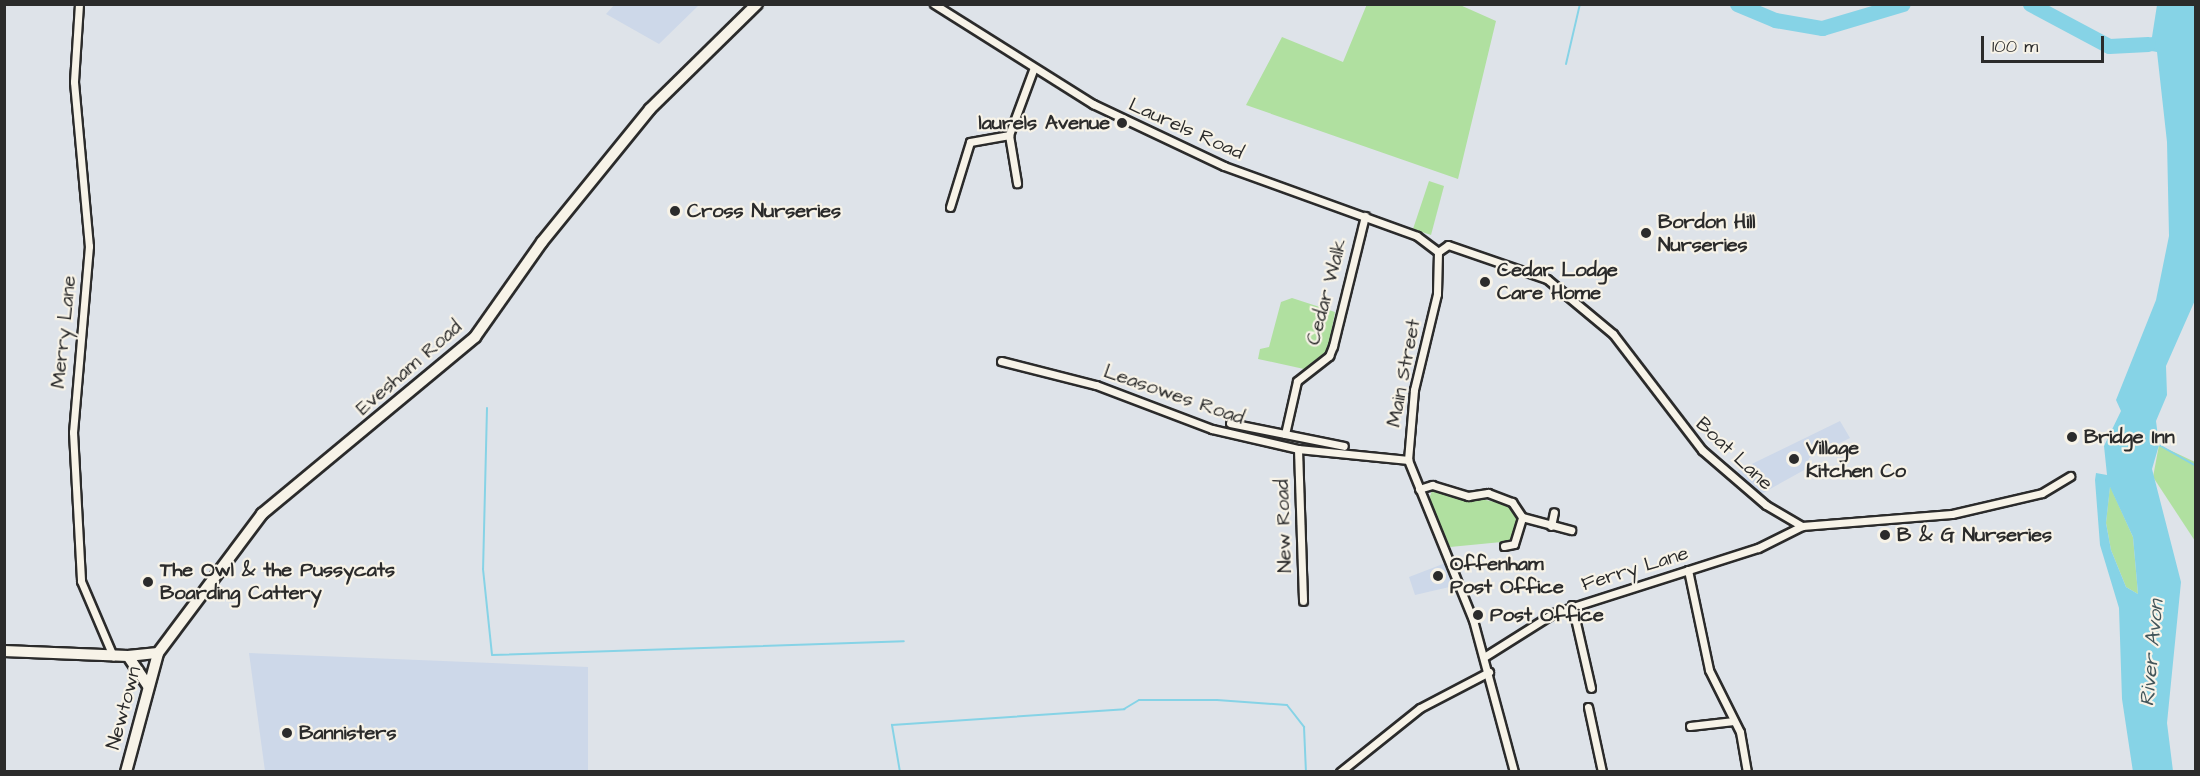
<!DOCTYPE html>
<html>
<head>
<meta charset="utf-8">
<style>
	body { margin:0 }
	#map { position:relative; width:2200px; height:776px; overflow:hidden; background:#dee3e9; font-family:"Architects Daughter",sans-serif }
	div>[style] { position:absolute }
	.built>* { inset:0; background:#cdd8e9 }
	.green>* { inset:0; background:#b0e0a0 }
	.water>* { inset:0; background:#86d3e6 }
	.stream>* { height:2px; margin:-1px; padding:0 1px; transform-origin:1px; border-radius:1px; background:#86d3e6 }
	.river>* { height:15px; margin:-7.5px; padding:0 7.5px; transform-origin:7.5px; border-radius:7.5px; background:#86d3e6 }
	.roads { filter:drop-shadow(2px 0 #2b2b2b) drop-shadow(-2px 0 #2b2b2b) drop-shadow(0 2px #2b2b2b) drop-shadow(0 -2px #2b2b2b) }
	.street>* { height:7px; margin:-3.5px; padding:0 3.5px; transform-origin:3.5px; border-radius:3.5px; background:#f7f3e8 }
	.secondary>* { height:10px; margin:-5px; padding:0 5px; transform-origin:5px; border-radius:5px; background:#f7f3e8 }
	.dots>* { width:16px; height:16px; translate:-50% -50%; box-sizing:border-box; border:3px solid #f7f3e8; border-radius:50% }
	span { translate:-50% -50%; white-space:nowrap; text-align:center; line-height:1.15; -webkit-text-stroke:4.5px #f7f3e8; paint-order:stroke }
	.poi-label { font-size:20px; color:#2b2b2b; font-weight:700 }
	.right { translate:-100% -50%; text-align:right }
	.left { translate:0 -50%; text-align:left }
	.street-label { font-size:20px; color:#2b2b2b }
	.water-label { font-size:21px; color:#42555a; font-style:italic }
	.frame { position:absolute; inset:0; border:6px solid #2b2b2b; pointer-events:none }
	.scale { position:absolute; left:1981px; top:36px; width:123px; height:27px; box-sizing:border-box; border:3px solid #2b2b2b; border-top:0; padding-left:8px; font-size:18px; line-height:21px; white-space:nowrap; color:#2b2b2b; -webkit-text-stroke:4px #f7f3e8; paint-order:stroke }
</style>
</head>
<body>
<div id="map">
	<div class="built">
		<div style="clip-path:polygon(615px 4px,699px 4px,699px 5px,659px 44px,606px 14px)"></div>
		<div style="clip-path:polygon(1840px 421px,1850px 438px,1809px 458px,1806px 469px,1754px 498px,1727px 476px)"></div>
		<div style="clip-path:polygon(1448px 562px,1458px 585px,1415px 595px,1409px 577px)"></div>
		<div style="clip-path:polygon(249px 653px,588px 667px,588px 771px,265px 771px)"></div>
	</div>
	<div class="green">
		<div style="clip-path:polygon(1367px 4px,1460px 5px,1496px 21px,1458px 179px,1246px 105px,1282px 37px,1343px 62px)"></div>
		<div style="clip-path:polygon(1429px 181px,1444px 186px,1431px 235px,1413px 229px)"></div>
		<div style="clip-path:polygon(1292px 298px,1335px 312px,1328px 350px,1304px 369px,1258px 359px,1260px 349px,1269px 347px,1281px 302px)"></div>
		<div style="clip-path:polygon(2159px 445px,2195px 462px,2195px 541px,2153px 477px)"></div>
		<div style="clip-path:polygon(2110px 486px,2133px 537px,2138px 594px,2126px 587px,2111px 550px,2106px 523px)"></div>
		<div style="clip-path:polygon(1433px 488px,1512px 506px,1518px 518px,1512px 541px,1450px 547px,1429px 499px)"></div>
	</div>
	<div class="water">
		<div style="clip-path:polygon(evenodd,2157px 5px,2195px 5px,2196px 298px,2166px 366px,2167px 395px,2156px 421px,2159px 445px,2152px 469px,2181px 582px,2167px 723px,2173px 771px,2133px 772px,2122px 699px,2119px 608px,2100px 545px,2095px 480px,2096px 473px,2107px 475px,2104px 446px,2121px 411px,2116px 400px,2156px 300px,2169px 236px,2167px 142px,2157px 52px,2130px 47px,2152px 37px,2157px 5px,2110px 487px,2133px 537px,2138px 594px,2126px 587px,2111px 550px,2106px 523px,2110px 487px)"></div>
	</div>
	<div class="stream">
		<div style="left:1566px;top:64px;width:62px;rotate:-76.9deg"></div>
		<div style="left:487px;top:408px;width:161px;rotate:91.4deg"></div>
		<div style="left:483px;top:569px;width:86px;rotate:84deg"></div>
		<div style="left:492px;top:655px;width:412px;rotate:-1.9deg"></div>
		<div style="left:2159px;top:445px;width:43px;rotate:29.6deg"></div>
		<div style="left:900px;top:772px;width:48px;rotate:-99.7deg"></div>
		<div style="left:892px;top:725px;width:233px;rotate:-3.9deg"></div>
		<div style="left:1124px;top:709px;width:17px;rotate:-31deg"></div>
		<div style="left:1139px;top:700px;width:78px"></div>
		<div style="left:1217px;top:700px;width:70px;rotate:4.1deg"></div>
		<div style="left:1287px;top:705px;width:28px;rotate:52deg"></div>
		<div style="left:1304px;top:727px;width:45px;rotate:87.5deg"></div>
	</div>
	<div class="river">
		<div style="left:1737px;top:4px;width:41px;rotate:22.8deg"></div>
		<div style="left:1775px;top:20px;width:48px;rotate:9.7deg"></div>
		<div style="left:1822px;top:28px;width:84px;rotate:-16.5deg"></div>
		<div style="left:2030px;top:4px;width:89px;rotate:28deg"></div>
		<div style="left:2109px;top:46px;width:39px;rotate:-3deg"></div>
	</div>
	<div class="roads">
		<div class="street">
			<div style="left:79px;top:4px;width:78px;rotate:93.7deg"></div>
			<div style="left:74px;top:82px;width:165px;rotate:84.8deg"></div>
			<div style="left:89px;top:246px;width:187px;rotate:94.9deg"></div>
			<div style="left:73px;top:432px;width:149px;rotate:86.9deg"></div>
			<div style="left:81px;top:581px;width:82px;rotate:66.9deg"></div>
			<div style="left:934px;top:4px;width:188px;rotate:32.2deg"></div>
			<div style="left:1093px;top:104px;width:145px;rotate:25.3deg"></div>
			<div style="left:1224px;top:166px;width:205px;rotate:19.9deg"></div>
			<div style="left:1417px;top:236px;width:26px;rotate:37deg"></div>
			<div style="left:1438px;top:252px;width:42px;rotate:91.4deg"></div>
			<div style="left:1437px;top:294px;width:99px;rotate:103.5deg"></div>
			<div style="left:1414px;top:390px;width:70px;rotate:94.9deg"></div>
			<div style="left:1408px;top:460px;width:173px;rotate:67.9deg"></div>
			<div style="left:1473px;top:620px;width:157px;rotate:74.9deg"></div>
			<div style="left:1009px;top:135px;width:49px;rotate:80.5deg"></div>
			<div style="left:950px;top:207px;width:68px;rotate:-72.9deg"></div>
			<div style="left:970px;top:142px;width:40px;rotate:-10deg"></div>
			<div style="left:1009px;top:135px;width:69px;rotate:-69.7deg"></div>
			<div style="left:1438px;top:252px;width:12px;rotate:-35deg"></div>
			<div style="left:1448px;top:245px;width:105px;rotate:19deg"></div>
			<div style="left:1547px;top:279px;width:86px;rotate:39.8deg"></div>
			<div style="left:1613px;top:334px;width:146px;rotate:52.5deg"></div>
			<div style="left:1702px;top:450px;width:84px;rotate:40.7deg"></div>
			<div style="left:1766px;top:505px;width:42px;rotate:30.3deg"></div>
			<div style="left:1802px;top:526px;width:150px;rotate:-4.6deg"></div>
			<div style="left:1952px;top:514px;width:92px;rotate:-13.1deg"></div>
			<div style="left:2042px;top:493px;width:33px;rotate:-31deg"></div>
			<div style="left:1001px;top:361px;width:98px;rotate:14.2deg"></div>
			<div style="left:1096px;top:385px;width:124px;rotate:20.8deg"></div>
			<div style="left:1212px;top:429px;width:88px;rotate:13.1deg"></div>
			<div style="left:1298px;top:449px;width:111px;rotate:5.7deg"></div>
			<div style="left:1230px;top:423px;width:116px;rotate:11.4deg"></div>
			<div style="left:1285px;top:434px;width:54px;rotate:-77.2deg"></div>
			<div style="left:1297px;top:381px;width:41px;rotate:-38deg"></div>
			<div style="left:1329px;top:356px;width:11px;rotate:-68deg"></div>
			<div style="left:1333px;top:346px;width:134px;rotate:-76.2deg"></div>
			<div style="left:1298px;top:449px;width:152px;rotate:88.1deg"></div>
			<div style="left:1419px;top:489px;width:14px;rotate:-17deg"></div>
			<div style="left:1432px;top:485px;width:38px;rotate:17deg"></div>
			<div style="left:1468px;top:496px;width:20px;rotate:-9deg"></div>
			<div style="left:1488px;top:493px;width:26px;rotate:21deg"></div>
			<div style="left:1512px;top:502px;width:18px;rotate:56deg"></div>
			<div style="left:1522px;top:517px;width:51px;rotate:14.9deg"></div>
			<div style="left:1551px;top:526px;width:14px;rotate:-78deg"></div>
			<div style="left:1504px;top:546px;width:10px;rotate:-11deg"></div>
			<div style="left:1514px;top:544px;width:28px;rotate:-73deg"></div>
			<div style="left:1688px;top:570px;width:102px;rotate:78.1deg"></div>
			<div style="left:1709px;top:670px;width:69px;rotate:63.4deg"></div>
			<div style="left:1740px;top:732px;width:41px;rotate:80.1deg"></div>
			<div style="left:1572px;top:605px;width:85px;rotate:77.1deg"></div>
			<div style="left:1484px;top:657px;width:83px;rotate:-32.2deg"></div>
			<div style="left:1554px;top:613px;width:214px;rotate:-17.7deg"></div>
			<div style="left:1758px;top:548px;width:49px;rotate:-26.6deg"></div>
			<div style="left:1588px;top:707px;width:66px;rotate:77.8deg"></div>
			<div style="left:1690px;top:726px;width:44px;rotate:-6.5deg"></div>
			<div style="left:1340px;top:772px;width:102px;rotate:-38.7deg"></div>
			<div style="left:1420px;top:708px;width:78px;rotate:-27.6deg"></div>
		</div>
		<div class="secondary">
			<div style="left:4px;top:651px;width:124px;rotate:2.3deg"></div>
			<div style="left:128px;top:656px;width:36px;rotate:56deg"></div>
			<div style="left:128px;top:656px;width:30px;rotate:-6deg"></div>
			<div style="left:126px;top:772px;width:123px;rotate:-74.9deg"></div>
			<div style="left:158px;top:653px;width:174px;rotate:-53.2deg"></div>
			<div style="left:262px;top:514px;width:277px;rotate:-39.7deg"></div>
			<div style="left:475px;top:337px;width:116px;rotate:-54.8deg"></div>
			<div style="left:542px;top:242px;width:171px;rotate:-50.9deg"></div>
			<div style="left:650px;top:109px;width:150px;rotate:-44.5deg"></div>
		</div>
	</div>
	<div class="dots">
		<div style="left:1122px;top:123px;background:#2b2b2b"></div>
		<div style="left:675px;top:211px;background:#2b2b2b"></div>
		<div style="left:1646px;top:233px;background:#2b2b2b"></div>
		<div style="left:1485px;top:282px;background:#2b2b2b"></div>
		<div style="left:2072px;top:437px;background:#2b2b2b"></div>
		<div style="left:1794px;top:459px;background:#2b2b2b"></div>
		<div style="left:1885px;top:535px;background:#2b2b2b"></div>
		<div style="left:1438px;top:576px;background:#2b2b2b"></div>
		<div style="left:148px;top:582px;background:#2b2b2b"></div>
		<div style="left:1478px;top:615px;background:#2b2b2b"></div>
		<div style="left:287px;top:733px;background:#2b2b2b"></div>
	</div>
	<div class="poi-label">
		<span class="right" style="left:1110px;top:123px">laurels Avenue</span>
		<span class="left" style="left:687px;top:211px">Cross Nurseries</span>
		<span class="left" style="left:1658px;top:234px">Bordon Hill<br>Nurseries</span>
		<span class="left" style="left:1497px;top:282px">Cedar Lodge<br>Care Home</span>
		<span class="left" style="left:2084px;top:437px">Bridge Inn</span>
		<span class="left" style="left:1806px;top:460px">Village<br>Kitchen Co</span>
		<span class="left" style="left:1897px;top:535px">B &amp; G Nurseries</span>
		<span class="left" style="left:1450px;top:576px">Offenham<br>Post Office</span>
		<span class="left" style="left:160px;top:582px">The Owl &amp; the Pussycats<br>Boarding Cattery</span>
		<span class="left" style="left:1490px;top:615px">Post Office</span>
		<span class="left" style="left:299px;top:733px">Bannisters</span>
	</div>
	<div class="street-label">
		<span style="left:1186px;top:129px;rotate:24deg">Laurels Road</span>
		<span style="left:1327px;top:292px;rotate:-75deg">Cedar Walk</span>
		<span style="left:64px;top:332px;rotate:-84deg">Merry Lane</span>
		<span style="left:409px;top:368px;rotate:-41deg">Evesham Road</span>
		<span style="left:1404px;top:373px;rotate:-79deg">Main Street</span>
		<span style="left:1174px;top:395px;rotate:19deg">Leasowes Road</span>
		<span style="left:1734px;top:454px;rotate:43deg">Boat Lane</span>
		<span style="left:1284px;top:526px;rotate:-92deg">New Road</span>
		<span style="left:1635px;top:569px;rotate:-17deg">Ferry Lane</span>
		<span style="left:124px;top:708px;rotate:-75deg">Newtown</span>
	</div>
	<div class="water-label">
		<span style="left:2152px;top:653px;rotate:-85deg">River Avon</span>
	</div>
	<div class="frame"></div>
	<div class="scale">100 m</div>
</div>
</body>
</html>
